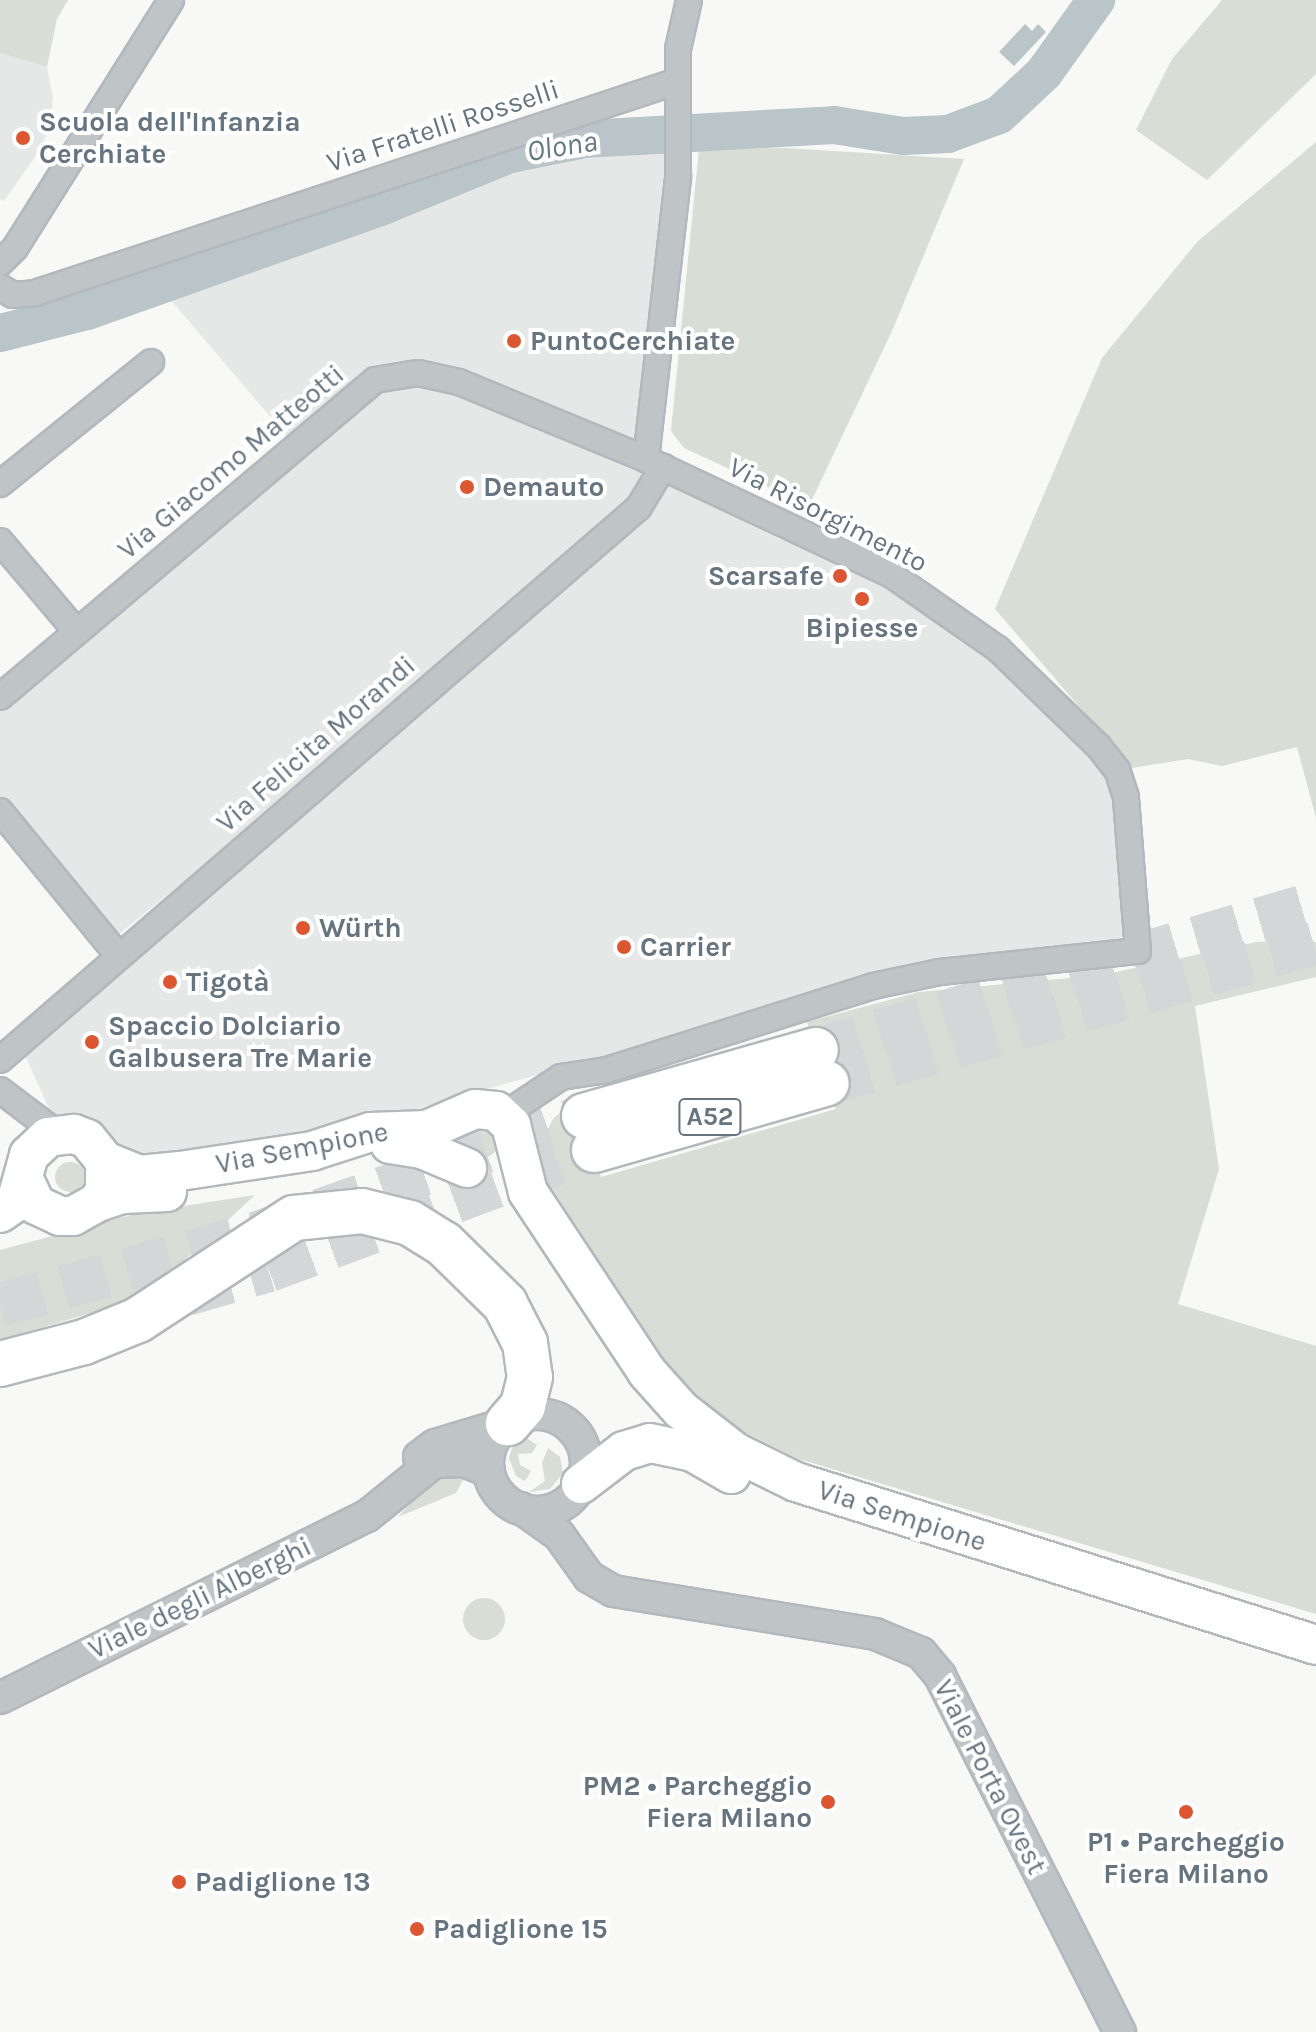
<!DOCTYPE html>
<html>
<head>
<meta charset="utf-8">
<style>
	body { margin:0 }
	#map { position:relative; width:1316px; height:2032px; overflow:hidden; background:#f8f8f6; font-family:Karla,sans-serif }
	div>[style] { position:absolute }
	.built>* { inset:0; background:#e6e7e7 }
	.green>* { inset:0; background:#d8ddd5 }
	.round { border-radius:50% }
	.water>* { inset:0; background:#b9c5c9 }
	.river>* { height:38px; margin:-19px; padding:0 19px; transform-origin:19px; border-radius:19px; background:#b9c5c9 }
	.motorway-tunnel>* { height:44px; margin-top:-22px; transform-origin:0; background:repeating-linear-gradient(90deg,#d3d7d8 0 44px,transparent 0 66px) }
	.roads { filter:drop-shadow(2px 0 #b3b8bc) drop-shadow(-2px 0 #b3b8bc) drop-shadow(0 2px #b3b8bc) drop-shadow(0 -2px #b3b8bc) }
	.minor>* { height:24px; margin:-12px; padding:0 12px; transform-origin:12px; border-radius:12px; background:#bfc4c7 }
	.tertiary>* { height:30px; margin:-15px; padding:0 15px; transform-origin:15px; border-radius:15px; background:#bfc4c7 }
	.tertiary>.ring { margin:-15px; padding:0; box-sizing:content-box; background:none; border:30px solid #bfc4c7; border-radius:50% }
	.primary>* { height:38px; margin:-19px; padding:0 19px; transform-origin:19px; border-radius:19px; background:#fff }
	.motorway>* { height:44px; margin:-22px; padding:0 22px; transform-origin:22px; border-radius:22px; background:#fff }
	.dots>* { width:22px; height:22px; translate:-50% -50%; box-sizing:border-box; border:4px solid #fff; border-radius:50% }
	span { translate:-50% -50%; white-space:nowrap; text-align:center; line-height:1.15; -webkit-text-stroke:8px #fff; paint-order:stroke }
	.shield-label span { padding:2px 6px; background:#fff; border:2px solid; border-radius:6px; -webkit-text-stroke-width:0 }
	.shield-label { font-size:26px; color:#65747f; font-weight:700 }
	.poi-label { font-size:28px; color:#65747f; font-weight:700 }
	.left { translate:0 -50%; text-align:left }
	.right { translate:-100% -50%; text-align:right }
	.street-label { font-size:28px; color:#65747f }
	.water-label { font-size:30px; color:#647a81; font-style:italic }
</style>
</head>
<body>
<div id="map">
	<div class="built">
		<div style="clip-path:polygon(0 53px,47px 67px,53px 97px,51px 124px,39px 151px,4px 201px,0 199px)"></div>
		<div style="clip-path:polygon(669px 152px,633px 467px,779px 539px,816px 551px,922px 606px,981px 648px,1107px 770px,1117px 798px,1122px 937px,1083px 955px,871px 981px,433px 1104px,326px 1140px,136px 1167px,53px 1118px,25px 1055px,211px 877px,205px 864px,108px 943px,0 816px,0 686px,291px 441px,169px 298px,269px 256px,532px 163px)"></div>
	</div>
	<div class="green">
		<div style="clip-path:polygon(0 0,68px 0,57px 19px,47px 67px,0 53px)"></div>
		<div style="clip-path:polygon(1222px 0,1316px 0,1316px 74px,1207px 180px,1136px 130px,1172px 59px)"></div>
		<div style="clip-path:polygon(1316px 142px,1316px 818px,1297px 747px,1222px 766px,1188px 759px,1132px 768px,995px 609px,1102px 358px,1198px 241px)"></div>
		<div style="clip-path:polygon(786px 148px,964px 159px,892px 331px,809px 506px,684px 448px,671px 431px,699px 149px)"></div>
		<div style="clip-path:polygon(1300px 939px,1316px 942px,1316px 977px,1195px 1006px,1219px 1169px,1178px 1304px,1316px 1346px,1316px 1614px,799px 1459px,746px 1433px,706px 1405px,668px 1365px,545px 1178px,545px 1135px,553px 1119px,578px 1096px,601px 1177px,836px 1109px,807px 1022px,919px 992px,1102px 975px,1256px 942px)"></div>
		<div class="round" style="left:466px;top:1126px;width:32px;height:32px"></div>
		<div class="round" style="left:55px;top:1162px;width:30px;height:30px"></div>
		<div style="clip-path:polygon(255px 1195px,162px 1281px,131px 1301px,0 1340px,0 1250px,138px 1213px)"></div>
		<div style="clip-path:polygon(525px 1437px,537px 1445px,532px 1453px,518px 1454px,520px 1465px,531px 1471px,525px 1481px,516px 1476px,509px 1458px,514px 1442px)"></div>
		<div style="clip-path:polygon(548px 1448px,560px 1457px,563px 1473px,550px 1489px,529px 1492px,545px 1481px,542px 1463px)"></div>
		<div style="clip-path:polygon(440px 1470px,465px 1476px,456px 1493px,398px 1517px)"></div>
		<div class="round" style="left:463px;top:1598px;width:42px;height:42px"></div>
	</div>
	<div class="water">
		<div style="clip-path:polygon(1025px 24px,1032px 31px,1038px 24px,1046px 32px,1014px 66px,999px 52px)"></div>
	</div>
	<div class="river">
		<div style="left:0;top:333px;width:90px;rotate:-14.2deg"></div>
		<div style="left:87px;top:311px;width:314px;rotate:-19.5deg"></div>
		<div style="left:383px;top:206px;width:137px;rotate:-22.3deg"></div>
		<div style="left:510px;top:154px;width:76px;rotate:-11.3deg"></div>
		<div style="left:585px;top:139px;width:249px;rotate:-3.2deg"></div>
		<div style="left:834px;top:125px;width:70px;rotate:9.1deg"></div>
		<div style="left:903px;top:136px;width:45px;rotate:-2.5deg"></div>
		<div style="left:948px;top:134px;width:54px;rotate:-20.4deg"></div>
		<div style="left:999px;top:115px;width:62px;rotate:-43deg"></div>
		<div style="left:1044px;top:73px;width:90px;rotate:-54.5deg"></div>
	</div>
	<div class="motorway-tunnel">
		<div style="left:816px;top:1050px;width:521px;rotate:-16.38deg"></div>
		<div style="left:827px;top:1083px;width:509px;rotate:-15.98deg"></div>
		<div style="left:187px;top:1294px;width:85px;rotate:-16.3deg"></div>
		<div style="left:269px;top:1270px;width:346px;rotate:-20.3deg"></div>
		<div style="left:0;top:1305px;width:268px;rotate:-15.6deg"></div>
		<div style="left:258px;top:1233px;width:346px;rotate:-19.7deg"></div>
	</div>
	<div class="roads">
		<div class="minor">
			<div style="left:0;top:263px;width:21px;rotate:-45deg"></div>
			<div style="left:15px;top:248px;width:293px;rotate:-57.8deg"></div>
			<div style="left:0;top:287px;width:15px;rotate:32deg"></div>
			<div style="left:13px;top:295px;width:22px;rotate:-5deg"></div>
			<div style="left:35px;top:293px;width:677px;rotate:-18.25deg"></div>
			<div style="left:0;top:484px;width:194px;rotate:-38.9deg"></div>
			<div style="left:0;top:541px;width:118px;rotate:49.8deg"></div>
			<div style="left:0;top:697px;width:491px;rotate:-40.2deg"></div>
			<div style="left:375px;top:380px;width:44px;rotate:-9.2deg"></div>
			<div style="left:418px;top:373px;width:42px;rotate:12.4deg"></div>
			<div style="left:459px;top:382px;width:202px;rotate:22.4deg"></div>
			<div style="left:0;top:811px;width:185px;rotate:50.7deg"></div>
			<div style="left:0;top:1060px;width:845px;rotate:-40.87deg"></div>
			<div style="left:639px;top:507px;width:47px;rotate:-59deg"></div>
			<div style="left:0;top:1090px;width:73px;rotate:37.2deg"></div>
			<div style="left:496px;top:1111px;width:17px;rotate:-7deg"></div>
			<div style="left:513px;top:1109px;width:58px;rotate:-33.7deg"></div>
			<div style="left:561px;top:1077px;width:47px;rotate:-8.7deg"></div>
			<div style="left:607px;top:1070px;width:279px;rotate:-17.5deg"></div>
			<div style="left:873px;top:986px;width:68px;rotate:-11.8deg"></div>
			<div style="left:940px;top:972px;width:199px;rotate:-6.1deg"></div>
			<div style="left:1138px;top:951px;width:154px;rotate:-94.5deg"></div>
			<div style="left:1126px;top:797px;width:28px;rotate:-108deg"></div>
			<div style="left:1117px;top:770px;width:31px;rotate:-128deg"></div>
			<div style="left:1098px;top:746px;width:139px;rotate:-135.9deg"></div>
			<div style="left:998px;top:649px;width:129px;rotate:-145.1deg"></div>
			<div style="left:892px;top:575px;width:272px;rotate:-154.8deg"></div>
			<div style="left:646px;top:459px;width:285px;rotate:-83.5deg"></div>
			<div style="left:678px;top:176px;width:127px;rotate:-90deg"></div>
			<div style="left:678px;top:49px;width:50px;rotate:-77.3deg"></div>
		</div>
		<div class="tertiary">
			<div class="ring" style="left:488px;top:1414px;width:68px;height:68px"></div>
			<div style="left:419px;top:1457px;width:20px;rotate:-37deg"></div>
			<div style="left:435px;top:1445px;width:76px;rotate:-16.8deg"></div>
			<div style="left:521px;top:1508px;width:47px;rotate:35.4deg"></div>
			<div style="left:559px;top:1535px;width:52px;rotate:54.5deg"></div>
			<div style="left:589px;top:1577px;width:28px;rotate:30deg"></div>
			<div style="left:613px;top:1591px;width:266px;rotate:9.3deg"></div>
			<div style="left:875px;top:1634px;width:50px;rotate:22.4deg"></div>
			<div style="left:921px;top:1653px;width:30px;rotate:50deg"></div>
			<div style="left:940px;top:1676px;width:399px;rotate:63.2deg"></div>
			<div style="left:0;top:1698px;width:410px;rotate:-26.4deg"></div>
			<div style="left:367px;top:1516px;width:86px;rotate:-38.9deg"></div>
			<div style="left:434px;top:1462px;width:30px;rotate:-2deg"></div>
			<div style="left:464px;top:1461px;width:27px;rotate:22deg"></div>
		</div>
		<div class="primary">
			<div style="left:390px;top:1144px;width:32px;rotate:9deg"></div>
			<div style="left:422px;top:1149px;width:49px;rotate:22.9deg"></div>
			<div style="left:105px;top:1161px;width:37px;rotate:22deg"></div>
			<div style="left:139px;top:1175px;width:41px;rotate:-5.6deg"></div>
			<div style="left:180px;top:1171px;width:134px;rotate:-8.6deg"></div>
			<div style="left:312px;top:1151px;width:62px;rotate:-17.9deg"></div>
			<div style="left:371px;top:1132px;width:56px;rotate:-2deg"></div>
			<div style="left:427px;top:1130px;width:52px;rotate:-23.6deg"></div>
			<div style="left:475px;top:1109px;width:21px;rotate:5deg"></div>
			<div style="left:496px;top:1111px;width:21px;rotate:43deg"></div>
			<div style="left:511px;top:1125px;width:69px;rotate:75.8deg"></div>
			<div style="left:528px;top:1192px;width:216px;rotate:56.5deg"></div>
			<div style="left:647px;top:1372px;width:51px;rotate:48.2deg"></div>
			<div style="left:681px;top:1410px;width:68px;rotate:37.9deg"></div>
			<div style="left:735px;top:1452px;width:68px;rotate:26.2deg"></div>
			<div style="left:796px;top:1482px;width:545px;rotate:17.4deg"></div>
			<div style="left:98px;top:1202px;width:26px;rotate:-18deg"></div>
			<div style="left:123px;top:1194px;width:44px;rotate:-2.6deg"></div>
			<div style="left:0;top:1213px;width:19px;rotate:-35deg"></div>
			<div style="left:16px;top:1202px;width:49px;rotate:-74.5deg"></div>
			<div style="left:29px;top:1155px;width:26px;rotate:-43deg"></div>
			<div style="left:48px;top:1137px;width:26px;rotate:-7deg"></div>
			<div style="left:74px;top:1134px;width:14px;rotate:21deg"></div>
			<div style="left:87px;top:1139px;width:28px;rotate:51deg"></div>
			<div style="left:105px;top:1161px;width:29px;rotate:90deg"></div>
			<div style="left:105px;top:1190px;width:14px;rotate:120deg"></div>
			<div style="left:98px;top:1202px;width:29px;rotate:151deg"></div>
			<div style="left:73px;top:1216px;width:13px;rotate:180deg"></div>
			<div style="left:60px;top:1216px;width:26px;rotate:-155deg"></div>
			<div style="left:36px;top:1205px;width:26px;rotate:-115deg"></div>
			<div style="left:581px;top:1484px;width:54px;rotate:-37.5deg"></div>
			<div style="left:624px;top:1451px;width:27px;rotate:-17deg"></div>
			<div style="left:650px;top:1443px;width:44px;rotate:11.8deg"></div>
			<div style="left:693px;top:1452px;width:44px;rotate:30.1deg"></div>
		</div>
		<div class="motorway">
			<div style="left:584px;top:1116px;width:241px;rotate:-15.9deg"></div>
			<div style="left:594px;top:1150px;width:242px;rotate:-16deg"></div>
			<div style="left:0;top:1364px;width:87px;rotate:-14.7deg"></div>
			<div style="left:84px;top:1342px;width:58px;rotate:-22.2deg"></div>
			<div style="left:138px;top:1320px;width:186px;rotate:-33.2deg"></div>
			<div style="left:294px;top:1218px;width:68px;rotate:-5.9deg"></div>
			<div style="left:362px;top:1211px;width:49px;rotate:14deg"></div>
			<div style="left:410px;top:1223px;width:40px;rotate:32deg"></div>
			<div style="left:444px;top:1244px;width:86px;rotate:44.5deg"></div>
			<div style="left:505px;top:1304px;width:44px;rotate:62.9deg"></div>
			<div style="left:525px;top:1343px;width:34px;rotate:82deg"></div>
			<div style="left:530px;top:1377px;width:30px;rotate:104deg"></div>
			<div style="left:523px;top:1406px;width:23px;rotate:131deg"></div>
		</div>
	</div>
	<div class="dots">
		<div style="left:23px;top:138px;background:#dc5632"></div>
		<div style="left:514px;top:341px;background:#dc5632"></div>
		<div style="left:467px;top:487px;background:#dc5632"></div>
		<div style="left:840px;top:576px;background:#dc5632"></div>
		<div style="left:862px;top:599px;background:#dc5632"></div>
		<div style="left:303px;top:928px;background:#dc5632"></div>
		<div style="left:624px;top:947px;background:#dc5632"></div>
		<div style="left:170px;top:982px;background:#dc5632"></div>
		<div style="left:92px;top:1042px;background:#dc5632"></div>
		<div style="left:828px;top:1802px;background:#dc5632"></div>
		<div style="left:1186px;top:1812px;background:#dc5632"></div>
		<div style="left:179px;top:1882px;background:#dc5632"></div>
		<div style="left:417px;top:1929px;background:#dc5632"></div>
	</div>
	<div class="shield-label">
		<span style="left:710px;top:1117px">A52</span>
	</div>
	<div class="poi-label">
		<span class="left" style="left:39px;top:138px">Scuola dell'Infanzia<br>Cerchiate</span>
		<span class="left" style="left:530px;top:341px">PuntoCerchiate</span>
		<span class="left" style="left:483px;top:487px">Demauto</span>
		<span class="right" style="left:824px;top:576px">Scarsafe</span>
		<span style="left:862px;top:628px">Bipiesse</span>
		<span class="left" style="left:319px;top:928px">Würth</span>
		<span class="left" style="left:640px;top:947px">Carrier</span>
		<span class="left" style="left:186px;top:982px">Tigotà</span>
		<span class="left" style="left:108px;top:1042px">Spaccio Dolciario<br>Galbusera Tre Marie</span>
		<span class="right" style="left:812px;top:1802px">PM2 • Parcheggio<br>Fiera Milano</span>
		<span style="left:1186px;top:1858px">P1 • Parcheggio<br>Fiera Milano</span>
		<span class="left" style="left:195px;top:1882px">Padiglione 13</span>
		<span class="left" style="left:433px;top:1929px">Padiglione 15</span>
	</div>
	<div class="street-label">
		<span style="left:443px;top:126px;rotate:-18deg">Via Fratelli Rosselli</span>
		<span style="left:231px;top:462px;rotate:-40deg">Via Giacomo Matteotti</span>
		<span style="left:828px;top:515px;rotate:27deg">Via Risorgimento</span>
		<span style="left:316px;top:744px;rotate:-41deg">Via Felicita Morandi</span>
		<span style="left:302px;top:1148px;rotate:-11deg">Via Sempione</span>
		<span style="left:902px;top:1516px;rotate:18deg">Via Sempione</span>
		<span style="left:200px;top:1598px;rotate:-26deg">Viale degli Alberghi</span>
		<span style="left:990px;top:1777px;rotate:63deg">Viale Porta Ovest</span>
	</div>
	<div class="water-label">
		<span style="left:562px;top:146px;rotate:-9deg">Olona</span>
	</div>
</div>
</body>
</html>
